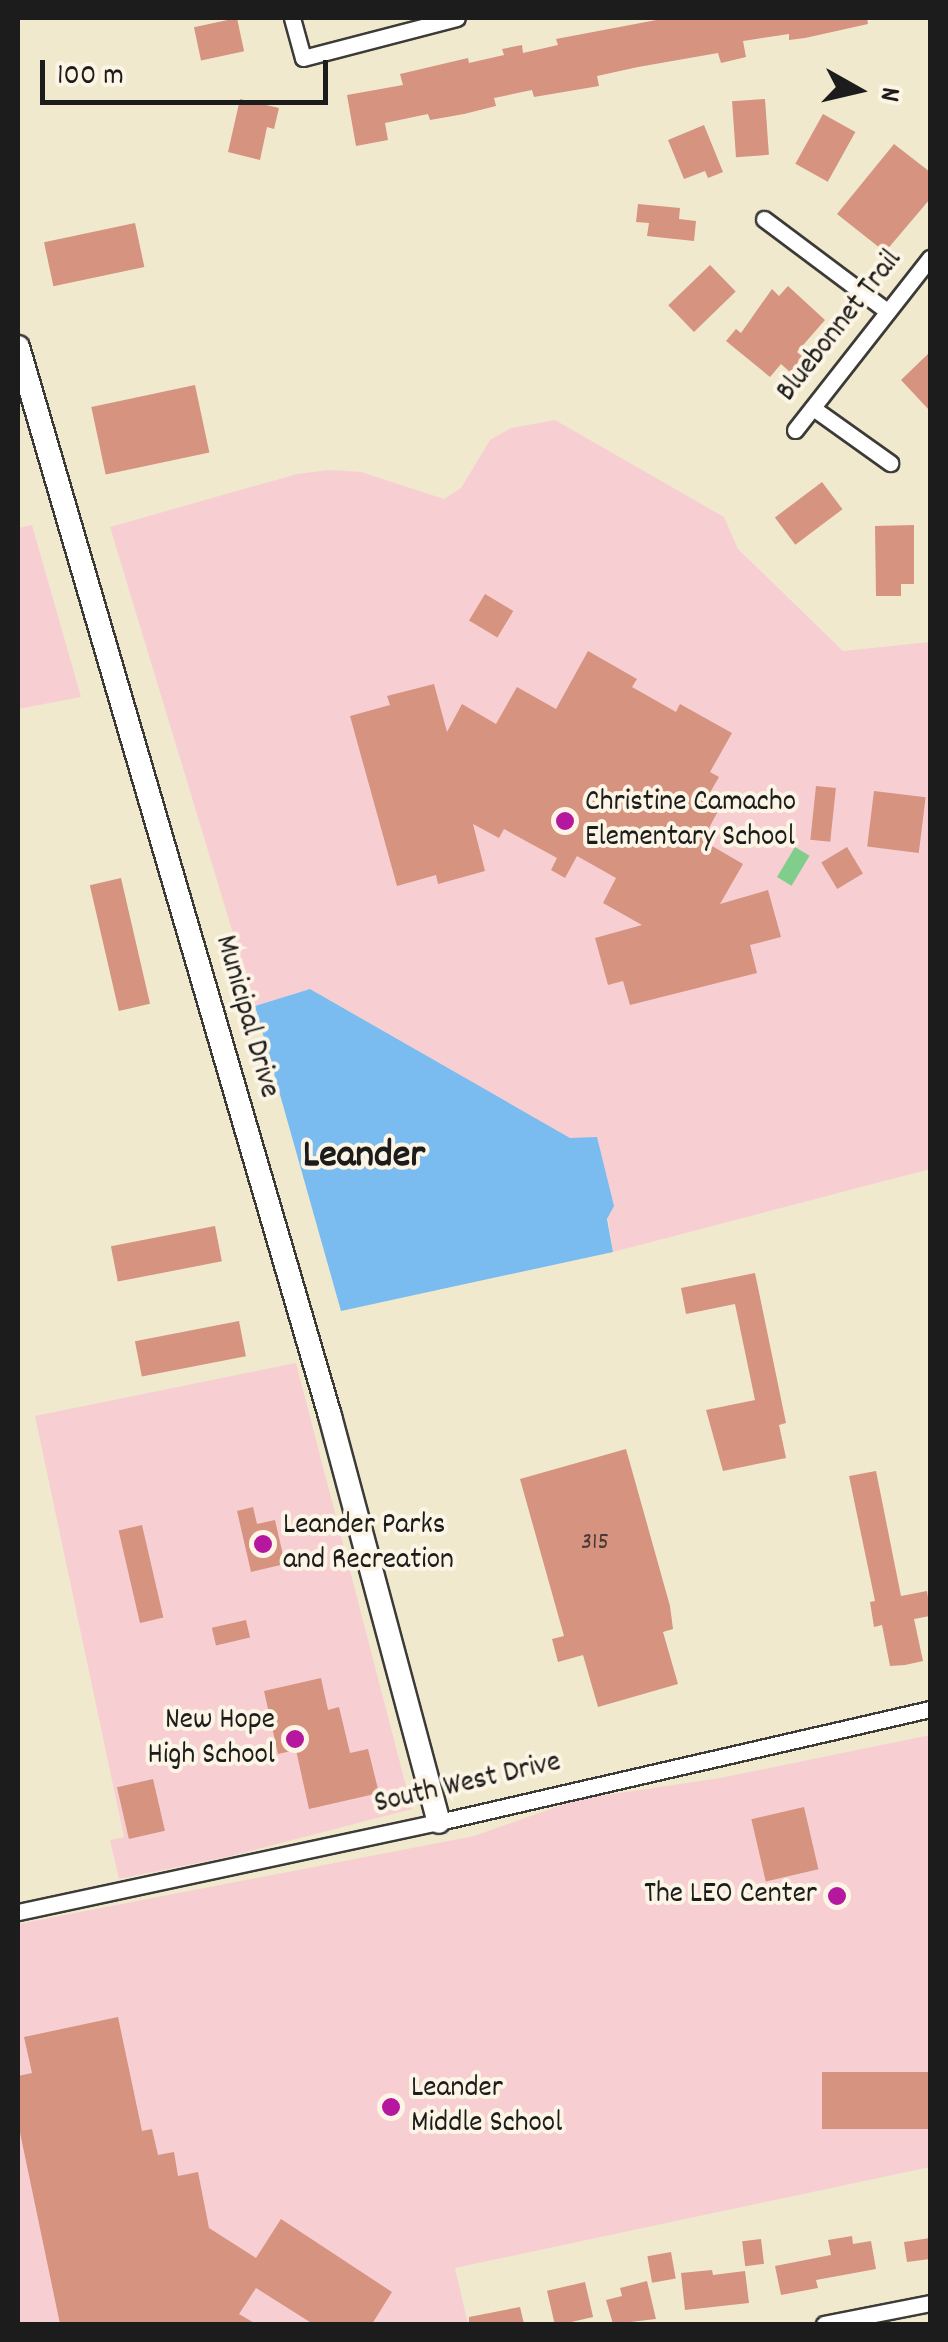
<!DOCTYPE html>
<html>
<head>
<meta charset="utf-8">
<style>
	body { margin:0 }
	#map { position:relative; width:948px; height:2342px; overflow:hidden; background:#f0e9ce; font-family:Dekko,sans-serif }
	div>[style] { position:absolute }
	.built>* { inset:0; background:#f7cfd3 }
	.green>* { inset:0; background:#81ce8c; transform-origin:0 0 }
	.water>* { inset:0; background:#7abcef }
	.building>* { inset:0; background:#d59380; transform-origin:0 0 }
	.roads { filter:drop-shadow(2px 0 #3c3b37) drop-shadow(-2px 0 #3c3b37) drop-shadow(0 2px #3c3b37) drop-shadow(0 -2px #3c3b37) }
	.street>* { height:15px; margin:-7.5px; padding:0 7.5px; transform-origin:7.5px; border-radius:7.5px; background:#fff }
	.secondary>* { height:22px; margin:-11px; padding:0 11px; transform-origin:11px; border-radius:11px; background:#fff }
	.dots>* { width:28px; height:28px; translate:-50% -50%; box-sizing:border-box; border:5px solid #fcf5e5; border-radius:50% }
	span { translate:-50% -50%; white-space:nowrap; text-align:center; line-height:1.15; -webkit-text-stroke:8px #fcf5e5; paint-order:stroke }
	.number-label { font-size:25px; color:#4a3a35 }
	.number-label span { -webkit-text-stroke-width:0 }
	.street-label { font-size:30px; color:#1c1c1c }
	.poi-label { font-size:30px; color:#1c1c1c }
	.left { translate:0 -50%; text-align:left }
	.right { translate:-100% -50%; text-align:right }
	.district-label { font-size:40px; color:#1c1c1c; font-weight:700 }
	.frame { position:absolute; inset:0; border:20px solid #1c1c1c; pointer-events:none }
	.north { position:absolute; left:808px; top:40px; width:100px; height:100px; -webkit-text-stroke:8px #fcf5e5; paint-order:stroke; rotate:98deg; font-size:28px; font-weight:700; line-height:40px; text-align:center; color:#1c1c1c }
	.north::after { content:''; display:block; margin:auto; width:35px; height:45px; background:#1c1c1c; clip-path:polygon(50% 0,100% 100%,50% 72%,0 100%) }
	.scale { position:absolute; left:40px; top:60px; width:288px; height:45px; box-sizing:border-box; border:5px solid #1c1c1c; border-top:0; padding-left:12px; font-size:30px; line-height:35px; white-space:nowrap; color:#1c1c1c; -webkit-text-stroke:8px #fcf5e5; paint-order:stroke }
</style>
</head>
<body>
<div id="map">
	<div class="built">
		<div style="clip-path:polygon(555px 420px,724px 517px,738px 549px,843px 651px,930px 642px,930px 1169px,613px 1252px,596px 1137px,571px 1139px,310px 989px,255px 1006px,110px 527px,297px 474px,329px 470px,361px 472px,444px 499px,461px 488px,490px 440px,511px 428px)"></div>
		<div style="clip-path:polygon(32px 525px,81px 697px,18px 709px,18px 528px)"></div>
		<div style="clip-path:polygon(296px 1363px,412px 1809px,227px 1857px,119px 1879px,110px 1840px,124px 1837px,35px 1416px)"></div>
		<div style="clip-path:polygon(930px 1735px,930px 2167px,455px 2268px,468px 2324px,18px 2324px,18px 1924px,474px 1836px,579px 1799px,720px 1778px)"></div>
	</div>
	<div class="green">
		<div style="left:795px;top:847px;width:17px;height:35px;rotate:31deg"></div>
	</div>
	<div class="water">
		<div style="clip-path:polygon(310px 989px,570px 1138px,597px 1137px,614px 1206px,607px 1219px,613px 1252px,341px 1311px,255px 1006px)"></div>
	</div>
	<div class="building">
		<div style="left:237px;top:18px;width:34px;height:44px;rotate:78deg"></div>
		<div style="clip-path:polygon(667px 18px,867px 18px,868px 24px,805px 38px,789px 40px,789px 34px,743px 41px,746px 57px,721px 63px,718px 53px,638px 67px,597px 76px,599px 86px,534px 97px,532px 90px,494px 98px,496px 106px,464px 114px,430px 120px,428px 114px,385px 123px,388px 140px,356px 146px,347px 95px,403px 85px,400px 74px,468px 58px,469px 63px,504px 55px,502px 49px,522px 45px,523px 53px,558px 45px,556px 39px)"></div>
		<div style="clip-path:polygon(240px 99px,279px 108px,274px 129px,267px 127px,260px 160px,228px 152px)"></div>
		<div style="left:765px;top:99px;width:56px;height:33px;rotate:86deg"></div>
		<div style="left:823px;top:114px;width:37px;height:57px;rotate:29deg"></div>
		<div style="clip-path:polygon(704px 125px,723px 172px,708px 178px,705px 171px,684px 179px,668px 140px)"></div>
		<div style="clip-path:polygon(894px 144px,930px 172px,930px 199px,885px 252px,837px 214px)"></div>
		<div style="clip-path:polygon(638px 204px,680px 208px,679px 219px,696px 221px,694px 241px,647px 236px,649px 223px,636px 222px)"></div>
		<div style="left:135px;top:223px;width:45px;height:93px;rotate:78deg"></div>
		<div style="left:710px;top:265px;width:37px;height:58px;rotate:46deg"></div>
		<div style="clip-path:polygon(788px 286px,825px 320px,797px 352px,803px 357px,790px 372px,781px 364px,770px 377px,726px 341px,736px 329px,741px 333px,772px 289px,779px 296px)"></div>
		<div style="clip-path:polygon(930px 352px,930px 411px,901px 380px)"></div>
		<div style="left:195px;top:385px;width:69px;height:106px;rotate:78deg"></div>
		<div style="left:822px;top:482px;width:34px;height:59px;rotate:53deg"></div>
		<div style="clip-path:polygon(914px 525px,914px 584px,901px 584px,901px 596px,876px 596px,875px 526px)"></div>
		<div style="left:485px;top:594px;width:33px;height:31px;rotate:31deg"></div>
		<div style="clip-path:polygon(588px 651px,637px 679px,632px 687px,676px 712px,680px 704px,732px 733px,710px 772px,719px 777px,704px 803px,718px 811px,709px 828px,719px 833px,712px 846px,743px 864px,720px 904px,768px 890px,781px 937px,750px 945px,757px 973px,630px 1005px,623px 981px,608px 985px,595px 938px,642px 925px,603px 903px,616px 878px,577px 856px,565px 878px,551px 870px,557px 858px,504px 829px,499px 838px,473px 824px,485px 871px,438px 884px,436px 875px,397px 886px,350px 716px,390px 705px,387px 696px,434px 684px,447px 732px,462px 704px,496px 724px,517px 687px,556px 709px)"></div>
		<div style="left:816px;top:786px;width:20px;height:54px;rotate:6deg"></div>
		<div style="left:874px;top:791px;width:52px;height:56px;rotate:7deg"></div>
		<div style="left:847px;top:847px;width:31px;height:30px;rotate:59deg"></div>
		<div style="left:121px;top:878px;width:129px;height:32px;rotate:77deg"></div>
		<div style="left:215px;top:1226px;width:36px;height:106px;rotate:79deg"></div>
		<div style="clip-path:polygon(755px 1273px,786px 1423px,779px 1425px,786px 1458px,723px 1471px,706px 1410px,755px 1400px,735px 1304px,686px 1314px,681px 1288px)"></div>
		<div style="left:239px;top:1321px;width:36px;height:106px;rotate:79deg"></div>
		<div style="clip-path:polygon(626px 1449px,670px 1606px,673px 1629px,663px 1632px,678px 1684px,598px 1707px,583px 1655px,558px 1662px,552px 1639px,564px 1636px,520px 1479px)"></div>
		<div style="clip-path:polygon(876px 1471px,901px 1596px,927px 1591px,930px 1612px,930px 1616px,914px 1619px,923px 1661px,905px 1665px,890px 1666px,882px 1625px,874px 1627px,870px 1602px,875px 1601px,849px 1476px)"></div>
		<div style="clip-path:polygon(253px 1507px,257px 1524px,275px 1520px,285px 1564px,251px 1572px,237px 1511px)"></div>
		<div style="left:142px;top:1525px;width:95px;height:24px;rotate:77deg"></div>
		<div style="left:246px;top:1620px;width:18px;height:35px;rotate:77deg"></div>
		<div style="clip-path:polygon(321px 1678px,328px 1710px,339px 1707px,350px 1753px,368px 1749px,379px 1793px,309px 1809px,296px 1750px,278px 1754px,264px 1691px)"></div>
		<div style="left:153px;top:1779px;width:53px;height:37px;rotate:77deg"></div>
		<div style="left:804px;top:1807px;width:64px;height:54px;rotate:77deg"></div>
		<div style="clip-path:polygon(118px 2017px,142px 2131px,152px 2129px,158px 2155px,174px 2152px,178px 2176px,198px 2172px,209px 2228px,256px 2258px,281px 2219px,392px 2292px,372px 2324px,313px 2324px,256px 2288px,239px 2314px,256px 2324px,60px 2324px,18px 2123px,18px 2076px,32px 2073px,24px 2037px)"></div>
		<div style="left:930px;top:2072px;width:57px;height:108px;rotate:90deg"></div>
		<div style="clip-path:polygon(852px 2236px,853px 2244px,871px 2241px,876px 2269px,816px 2280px,818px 2288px,781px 2295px,775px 2266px,831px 2255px,828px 2240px)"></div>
		<div style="clip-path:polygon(930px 2238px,930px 2259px,907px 2262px,904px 2242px)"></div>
		<div style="left:761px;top:2239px;width:25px;height:19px;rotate:83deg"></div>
		<div style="left:671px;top:2252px;width:27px;height:24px;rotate:80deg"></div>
		<div style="clip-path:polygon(712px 2270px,713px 2275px,745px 2271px,749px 2303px,685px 2310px,681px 2273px)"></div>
		<div style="clip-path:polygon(647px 2281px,656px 2319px,613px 2324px,606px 2300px,622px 2296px,620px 2288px)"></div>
		<div style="left:585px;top:2282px;width:36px;height:39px;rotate:77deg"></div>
		<div style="clip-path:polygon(520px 2307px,524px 2324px,469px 2324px,469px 2317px)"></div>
	</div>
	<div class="roads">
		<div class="street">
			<div style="left:292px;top:18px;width:41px;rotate:74.6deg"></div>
			<div style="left:303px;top:58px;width:159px;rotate:-14.6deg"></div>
			<div style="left:764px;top:219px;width:154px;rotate:36.8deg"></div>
			<div style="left:813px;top:408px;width:95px;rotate:35.5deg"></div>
			<div style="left:795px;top:430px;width:219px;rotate:-51.9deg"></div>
			<div style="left:18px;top:1912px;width:431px;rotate:-12.1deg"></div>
			<div style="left:439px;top:1822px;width:504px;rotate:-12.96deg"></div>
			<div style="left:824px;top:2324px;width:108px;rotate:-11.2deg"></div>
		</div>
		<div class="secondary">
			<div style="left:18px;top:347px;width:1114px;rotate:73.73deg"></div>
			<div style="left:330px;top:1416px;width:420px;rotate:75deg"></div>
		</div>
	</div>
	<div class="dots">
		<div style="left:565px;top:821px;background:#b5179e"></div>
		<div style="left:263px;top:1544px;background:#b5179e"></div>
		<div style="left:295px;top:1739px;background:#b5179e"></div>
		<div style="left:837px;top:1896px;background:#b5179e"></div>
		<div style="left:391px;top:2107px;background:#b5179e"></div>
	</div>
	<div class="number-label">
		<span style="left:595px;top:1543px">315</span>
	</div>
	<div class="street-label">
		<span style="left:841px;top:327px;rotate:-52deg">Bluebonnet Trail</span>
		<span style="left:245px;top:1017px;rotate:74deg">Municipal Drive</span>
		<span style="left:468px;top:1785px;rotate:-13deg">South West Drive</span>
	</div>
	<div class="poi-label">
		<span class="left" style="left:585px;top:821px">Christine Camacho<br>Elementary School</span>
		<span class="left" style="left:283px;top:1544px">Leander Parks<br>and Recreation</span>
		<span class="right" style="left:275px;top:1739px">New Hope<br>High School</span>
		<span class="right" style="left:817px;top:1896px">The LEO Center</span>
		<span class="left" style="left:411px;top:2107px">Leander<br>Middle School</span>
	</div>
	<div class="district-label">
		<span style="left:364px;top:1158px">Leander</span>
	</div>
	<div class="frame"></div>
	<div class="north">N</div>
	<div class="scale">100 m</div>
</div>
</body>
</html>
